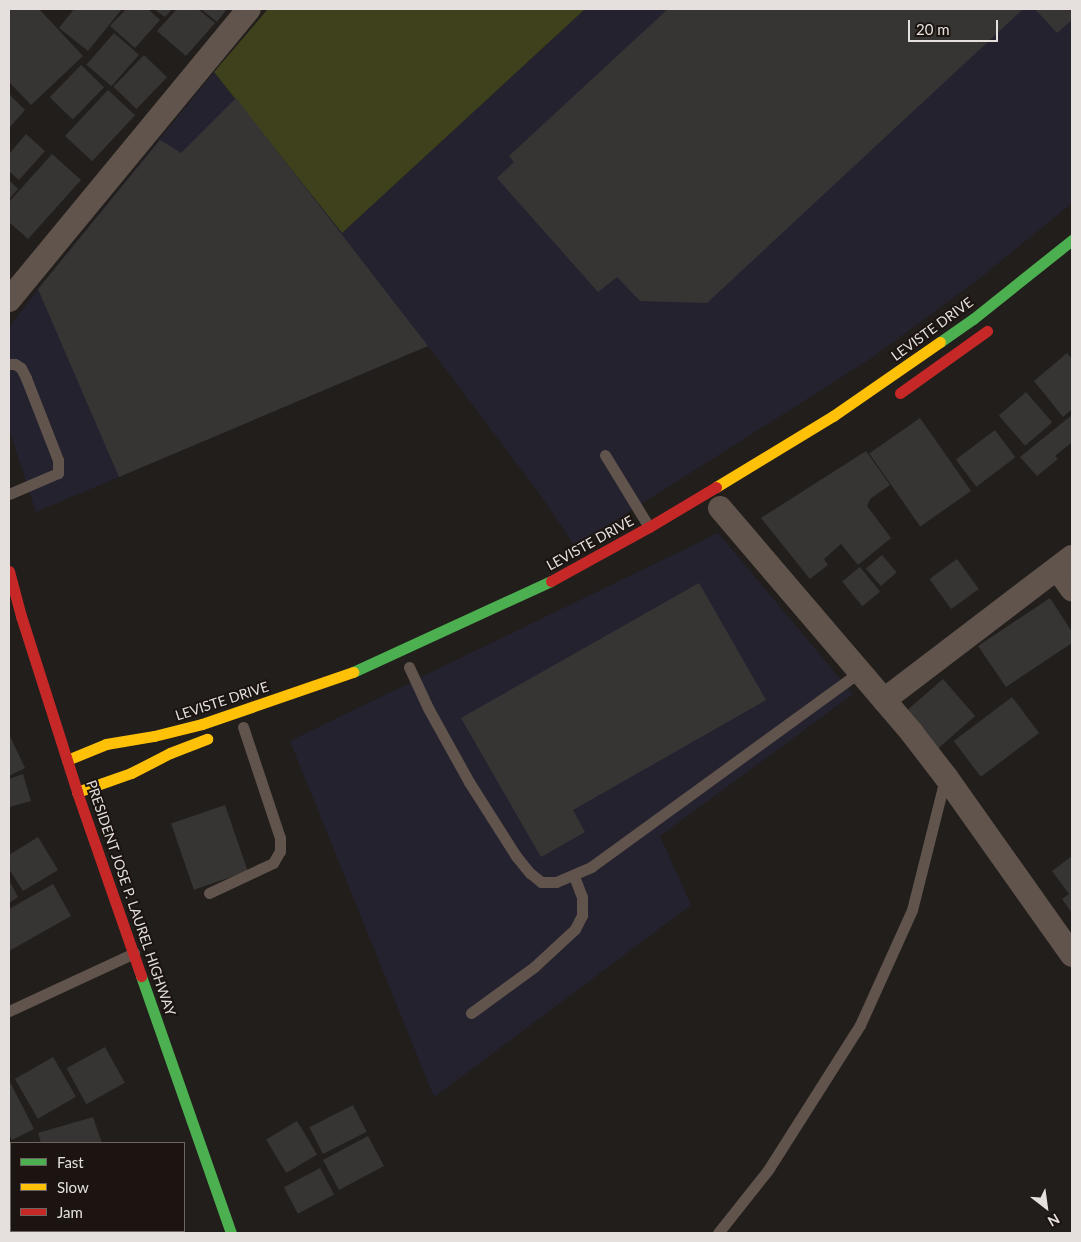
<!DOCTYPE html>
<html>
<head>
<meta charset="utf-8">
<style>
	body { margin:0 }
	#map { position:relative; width:1081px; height:1242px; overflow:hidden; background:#211e1c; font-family:Lato,sans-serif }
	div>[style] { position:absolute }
	.commercial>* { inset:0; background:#252230 }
	.green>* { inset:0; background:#3e411b }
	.building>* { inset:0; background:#373534; transform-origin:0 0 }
	.lane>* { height:11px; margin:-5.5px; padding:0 5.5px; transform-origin:5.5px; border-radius:5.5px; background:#61544c }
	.street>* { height:24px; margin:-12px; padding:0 12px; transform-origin:12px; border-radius:12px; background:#61544c }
	.fast>* { height:11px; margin:-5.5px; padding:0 5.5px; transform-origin:5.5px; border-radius:5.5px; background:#4caf50 }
	.slow>* { height:11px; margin:-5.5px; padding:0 5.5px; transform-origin:5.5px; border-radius:5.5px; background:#ffc107 }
	.jam>* { height:11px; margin:-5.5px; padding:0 5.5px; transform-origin:5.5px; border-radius:5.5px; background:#c62828 }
	span { translate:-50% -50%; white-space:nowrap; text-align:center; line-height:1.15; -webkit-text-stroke:4px #1b1410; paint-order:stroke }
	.street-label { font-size:14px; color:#e5dfdd }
	.frame { position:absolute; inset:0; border:10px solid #e5dfdd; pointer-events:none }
	.legend { position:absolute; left:10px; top:1142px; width:175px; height:90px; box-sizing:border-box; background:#1b1410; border:1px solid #6c6562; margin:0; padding:6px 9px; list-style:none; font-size:15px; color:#e5dfdd }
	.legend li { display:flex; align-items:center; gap:10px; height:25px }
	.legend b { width:25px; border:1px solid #6c6562 }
	.north { position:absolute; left:1021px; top:1182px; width:50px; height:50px; -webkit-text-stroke:4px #1b1410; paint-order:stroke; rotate:150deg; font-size:14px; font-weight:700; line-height:20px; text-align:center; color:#e5dfdd }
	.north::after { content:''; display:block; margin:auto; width:18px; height:22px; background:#e5dfdd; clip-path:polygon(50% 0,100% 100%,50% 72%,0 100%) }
	.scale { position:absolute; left:908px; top:20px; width:90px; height:22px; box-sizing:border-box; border:2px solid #e5dfdd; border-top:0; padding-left:6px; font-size:15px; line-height:18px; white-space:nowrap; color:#e5dfdd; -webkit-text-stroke:4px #1b1410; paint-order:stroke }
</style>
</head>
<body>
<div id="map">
	<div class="commercial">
		<div style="clip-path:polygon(585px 9px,1072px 9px,1072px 203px,980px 278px,870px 359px,575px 546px,539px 493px,428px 346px,36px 512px,9px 429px,9px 328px,38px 289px,214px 72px,342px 233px)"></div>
		<div style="clip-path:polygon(718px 533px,853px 694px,660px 836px,691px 905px,434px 1097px,290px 741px)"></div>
	</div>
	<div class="green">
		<div style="clip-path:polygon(268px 9px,585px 9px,342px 233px,214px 72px)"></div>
	</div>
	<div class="building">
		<div style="clip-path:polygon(9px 9px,39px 9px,83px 56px,31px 105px,9px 82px)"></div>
		<div style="clip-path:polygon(74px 9px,122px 9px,88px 51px,59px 28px)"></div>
		<div style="clip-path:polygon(126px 9px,148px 9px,160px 20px,135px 48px,110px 26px)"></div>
		<div style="clip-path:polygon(154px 9px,172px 9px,165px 17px)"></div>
		<div style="clip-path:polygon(177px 9px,198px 9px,215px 23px,186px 56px,157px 31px)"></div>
		<div style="clip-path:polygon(201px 9px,227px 9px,217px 22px)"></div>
		<div style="clip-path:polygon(668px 9px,1023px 9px,707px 303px,640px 301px,617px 277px,598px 292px,497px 178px,514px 162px,509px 156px)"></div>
		<div style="clip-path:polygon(1035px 9px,1072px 9px,1072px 20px,1057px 33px)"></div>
		<div style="left:114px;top:33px;width:33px;height:42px;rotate:41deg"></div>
		<div style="left:144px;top:55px;width:32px;height:44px;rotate:44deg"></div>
		<div style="left:81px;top:65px;width:32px;height:45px;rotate:44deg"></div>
		<div style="left:108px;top:90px;width:37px;height:63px;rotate:43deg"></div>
		<div style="clip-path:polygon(9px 94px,25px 110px,9px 128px)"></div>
		<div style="clip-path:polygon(236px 98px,428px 346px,119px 477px,38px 289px,160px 140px,181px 153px)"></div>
		<div style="clip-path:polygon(26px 134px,45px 151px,19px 180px,9px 171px,9px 154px)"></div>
		<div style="clip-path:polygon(52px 154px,81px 180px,28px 239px,9px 222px,9px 202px)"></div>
		<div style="clip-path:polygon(9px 180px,18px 189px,9px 199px)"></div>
		<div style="clip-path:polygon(1067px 353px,1072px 359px,1072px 409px,1063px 417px,1034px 381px)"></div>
		<div style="left:1026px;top:392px;width:40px;height:36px;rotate:49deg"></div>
		<div style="clip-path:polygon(1072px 415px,1072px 442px,1055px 456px,1058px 459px,1037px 476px,1020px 457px)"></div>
		<div style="left:920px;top:418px;width:89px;height:62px;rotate:55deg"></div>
		<div style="left:995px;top:430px;width:34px;height:49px;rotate:53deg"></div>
		<div style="clip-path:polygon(866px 451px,890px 485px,870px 499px,867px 506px,891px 538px,858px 565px,841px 544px,824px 559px,828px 565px,810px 579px,761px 518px)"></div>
		<div style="left:882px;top:555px;width:23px;height:21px;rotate:50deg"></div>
		<div style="left:957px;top:559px;width:37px;height:34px;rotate:54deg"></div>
		<div style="left:860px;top:567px;width:32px;height:23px;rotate:51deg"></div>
		<div style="clip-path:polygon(699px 583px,766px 700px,573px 810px,585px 832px,541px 857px,461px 718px)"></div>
		<div style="clip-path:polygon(1050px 598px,1072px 632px,1072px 643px,1006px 687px,978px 646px)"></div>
		<div style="left:943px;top:679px;width:49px;height:49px;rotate:49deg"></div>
		<div style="left:1012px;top:697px;width:45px;height:73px;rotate:53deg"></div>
		<div style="clip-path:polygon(9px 734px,25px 768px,9px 776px)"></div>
		<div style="clip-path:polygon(23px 774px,31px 801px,9px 807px,9px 779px)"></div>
		<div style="left:225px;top:805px;width:70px;height:57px;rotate:71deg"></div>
		<div style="clip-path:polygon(38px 837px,58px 870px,23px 891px,9px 869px,9px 855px)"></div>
		<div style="clip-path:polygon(1072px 856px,1072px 913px,1062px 899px,1069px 894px,1052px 871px)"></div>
		<div style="clip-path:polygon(9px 880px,18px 897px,9px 903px)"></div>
		<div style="clip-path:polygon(53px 884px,71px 916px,9px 951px,9px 909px)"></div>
		<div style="left:105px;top:1047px;width:41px;height:44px;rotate:61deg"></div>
		<div style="left:53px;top:1057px;width:46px;height:44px;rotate:60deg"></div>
		<div style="clip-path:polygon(9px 1080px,34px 1129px,12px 1140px,9px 1135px)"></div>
		<div style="left:353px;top:1105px;width:30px;height:49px;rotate:63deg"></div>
		<div style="clip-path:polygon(93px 1117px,102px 1143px,41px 1143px,38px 1133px)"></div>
		<div style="left:297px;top:1121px;width:39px;height:36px;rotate:59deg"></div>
		<div style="left:368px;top:1136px;width:34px;height:51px;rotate:62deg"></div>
		<div style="clip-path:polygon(11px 1152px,11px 1188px,10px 1189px,9px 1154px)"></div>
		<div style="left:320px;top:1168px;width:30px;height:41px;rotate:62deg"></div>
	</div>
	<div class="lane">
		<div style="left:9px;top:364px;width:6px"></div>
		<div style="left:15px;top:364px;width:7px;rotate:34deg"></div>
		<div style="left:21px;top:368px;width:11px;rotate:63deg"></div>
		<div style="left:26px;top:378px;width:88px;rotate:68.7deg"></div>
		<div style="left:58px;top:460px;width:13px;rotate:90deg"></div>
		<div style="left:58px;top:473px;width:53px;rotate:156.8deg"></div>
		<div style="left:605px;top:455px;width:84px;rotate:58.6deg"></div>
		<div style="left:409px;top:667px;width:45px;rotate:65.1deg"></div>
		<div style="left:428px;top:708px;width:85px;rotate:61deg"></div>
		<div style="left:469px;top:782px;width:88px;rotate:57.6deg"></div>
		<div style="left:516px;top:856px;width:22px;rotate:51deg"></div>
		<div style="left:530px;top:873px;width:14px;rotate:39deg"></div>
		<div style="left:541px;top:882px;width:15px"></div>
		<div style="left:556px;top:882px;width:38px;rotate:-23deg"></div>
		<div style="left:591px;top:867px;width:331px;rotate:-36deg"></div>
		<div style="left:209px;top:893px;width:71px;rotate:-25.1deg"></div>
		<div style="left:273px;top:863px;width:14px;rotate:-60deg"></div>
		<div style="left:280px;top:851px;width:13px;rotate:-90deg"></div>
		<div style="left:280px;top:838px;width:117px;rotate:-108.4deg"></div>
		<div style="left:9px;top:1011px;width:138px;rotate:-24.9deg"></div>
		<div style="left:471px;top:1013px;width:78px;rotate:-36.1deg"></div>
		<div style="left:534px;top:967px;width:56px;rotate:-42.8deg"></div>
		<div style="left:575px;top:929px;width:16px;rotate:-63deg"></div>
		<div style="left:582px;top:915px;width:18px;rotate:-90deg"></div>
		<div style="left:582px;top:897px;width:22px;rotate:-111deg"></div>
		<div style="left:718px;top:1233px;width:80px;rotate:-51.6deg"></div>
		<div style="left:768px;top:1170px;width:172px;rotate:-57.6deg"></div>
		<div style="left:860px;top:1025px;width:126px;rotate:-65.7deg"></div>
		<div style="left:912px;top:910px;width:135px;rotate:-75.9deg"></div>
	</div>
	<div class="street">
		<div style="left:9px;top:300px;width:377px;rotate:-50.5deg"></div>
		<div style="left:720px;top:508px;width:296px;rotate:49.5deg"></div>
		<div style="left:912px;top:733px;width:56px;rotate:52.3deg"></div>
		<div style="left:946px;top:777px;width:218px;rotate:54.7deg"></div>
		<div style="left:1058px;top:570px;width:24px;rotate:54deg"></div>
		<div style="left:884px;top:700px;width:236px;rotate:-37.3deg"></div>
	</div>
	<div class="fast">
		<div style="left:940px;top:342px;width:40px;rotate:-34.9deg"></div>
		<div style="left:973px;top:319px;width:127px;rotate:-38.6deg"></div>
		<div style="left:353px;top:672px;width:218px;rotate:-24.7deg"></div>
		<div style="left:141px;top:976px;width:272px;rotate:70.7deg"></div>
	</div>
	<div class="slow">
		<div style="left:716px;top:487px;width:137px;rotate:-31.3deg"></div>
		<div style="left:833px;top:416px;width:130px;rotate:-34.7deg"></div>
		<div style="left:67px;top:760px;width:42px;rotate:-22.3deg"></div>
		<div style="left:106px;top:744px;width:49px;rotate:-9.5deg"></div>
		<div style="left:154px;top:736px;width:49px;rotate:-14deg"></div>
		<div style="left:202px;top:724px;width:160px;rotate:-19deg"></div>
		<div style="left:77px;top:792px;width:57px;rotate:-19.4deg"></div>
		<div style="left:131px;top:773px;width:44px;rotate:-27.1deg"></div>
		<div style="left:170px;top:753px;width:40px;rotate:-21deg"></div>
	</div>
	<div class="jam">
		<div style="left:900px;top:393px;width:107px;rotate:-35.5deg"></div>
		<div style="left:9px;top:571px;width:47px;rotate:75.1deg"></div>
		<div style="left:21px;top:616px;width:185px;rotate:72.3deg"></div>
		<div style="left:77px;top:792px;width:195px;rotate:70.8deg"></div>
		<div style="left:551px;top:581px;width:112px;rotate:-28.9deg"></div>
		<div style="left:649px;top:527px;width:78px;rotate:-30.8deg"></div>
	</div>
	<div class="street-label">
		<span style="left:932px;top:329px;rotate:-36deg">LEVISTE DRIVE</span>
		<span style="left:590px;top:543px;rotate:-29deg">LEVISTE DRIVE</span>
		<span style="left:222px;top:701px;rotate:-18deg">LEVISTE DRIVE</span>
		<span style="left:131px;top:898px;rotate:71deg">PRESIDENT JOSE P. LAUREL HIGHWAY</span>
	</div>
	<div class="frame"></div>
	<ul class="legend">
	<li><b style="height:6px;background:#4caf50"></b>Fast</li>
	<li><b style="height:6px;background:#ffc107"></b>Slow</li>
	<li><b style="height:6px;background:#c62828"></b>Jam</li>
	</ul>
	<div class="north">N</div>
	<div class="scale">20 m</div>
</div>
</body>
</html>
